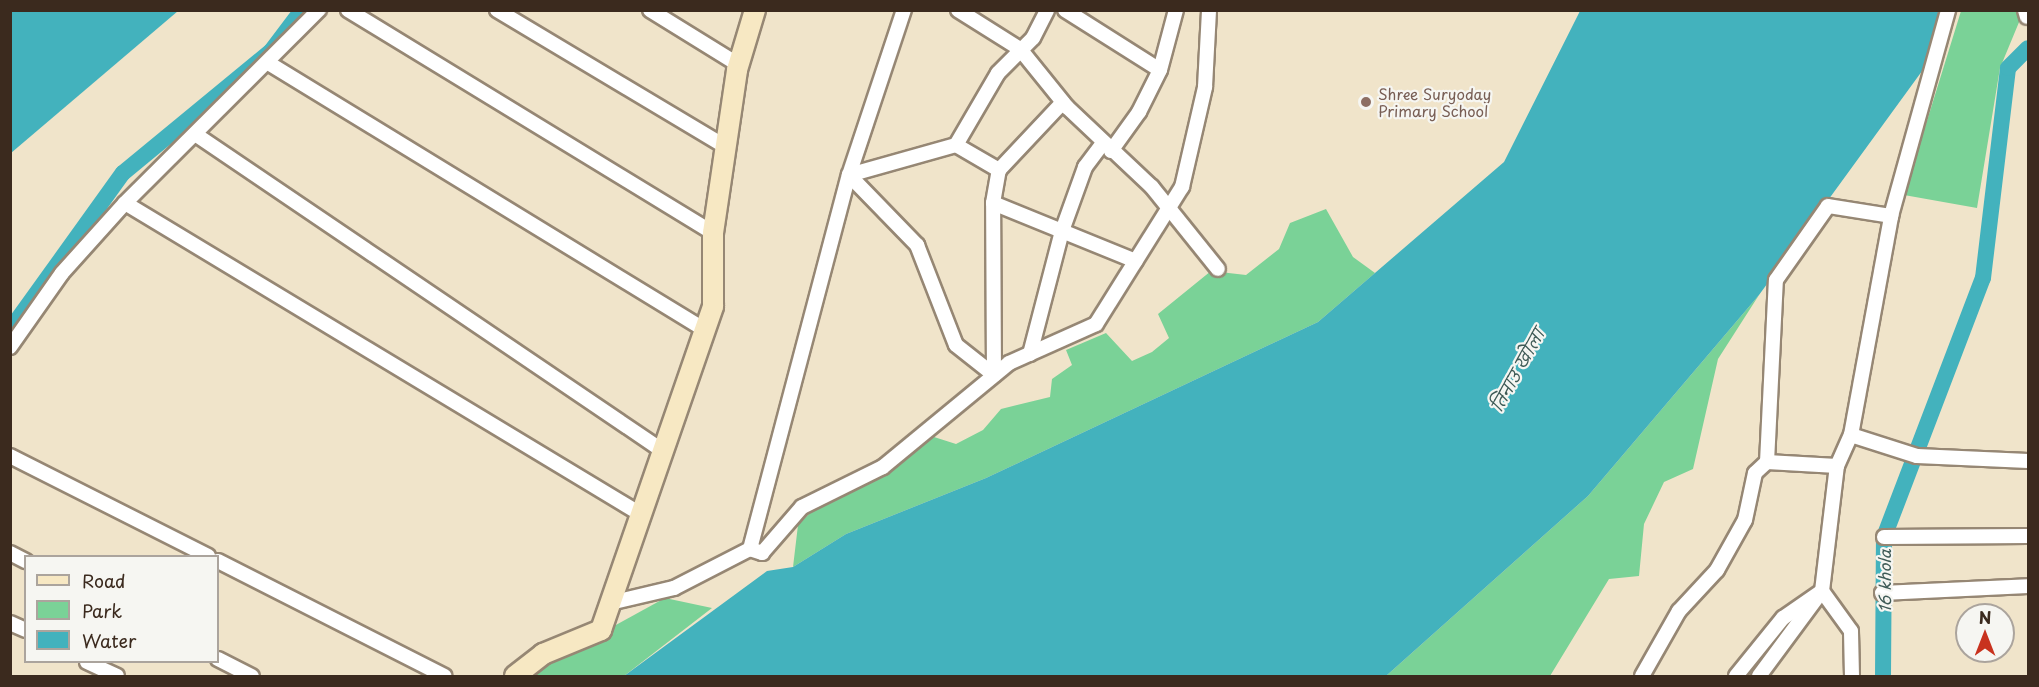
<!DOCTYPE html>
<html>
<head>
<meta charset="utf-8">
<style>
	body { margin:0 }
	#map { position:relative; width:2039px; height:687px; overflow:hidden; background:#f0e4ca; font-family:"Playpen Sans","Playpen Sans Deva",sans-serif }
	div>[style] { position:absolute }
	.green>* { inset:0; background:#7ad297 }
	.water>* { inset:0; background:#43b2bd }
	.canal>* { height:16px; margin:-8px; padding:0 8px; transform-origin:8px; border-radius:8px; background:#43b2bd }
	.roads { filter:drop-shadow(2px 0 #968774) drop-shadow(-2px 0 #968774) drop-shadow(0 2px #968774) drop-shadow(0 -2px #968774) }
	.minor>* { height:14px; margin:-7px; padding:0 7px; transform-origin:7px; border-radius:7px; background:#fff }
	.secondary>* { height:20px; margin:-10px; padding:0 10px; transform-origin:10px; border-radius:10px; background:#f7e8c3 }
	.dots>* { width:16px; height:16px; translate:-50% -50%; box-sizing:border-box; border:3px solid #f6f6f2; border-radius:50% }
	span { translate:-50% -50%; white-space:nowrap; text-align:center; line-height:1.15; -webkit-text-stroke:4.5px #f6f6f2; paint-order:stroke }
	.education-label { font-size:15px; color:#785e54 }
	.left { translate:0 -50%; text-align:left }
	.water-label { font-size:16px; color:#3e5a56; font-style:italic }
	.frame { position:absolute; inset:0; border:12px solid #3b2a1e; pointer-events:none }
	.legend { position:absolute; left:24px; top:555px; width:195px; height:108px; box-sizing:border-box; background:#f6f6f2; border:2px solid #aba49d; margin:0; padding:8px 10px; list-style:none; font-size:18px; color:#3b2a1e }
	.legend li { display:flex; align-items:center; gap:12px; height:30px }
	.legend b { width:30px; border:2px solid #aba49d }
	.north { position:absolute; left:1955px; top:603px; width:60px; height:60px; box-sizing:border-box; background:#f6f6f2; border:2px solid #aba49d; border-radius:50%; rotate:0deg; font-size:16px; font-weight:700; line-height:24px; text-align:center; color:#3b2a1e }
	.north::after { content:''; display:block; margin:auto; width:21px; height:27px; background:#c8321e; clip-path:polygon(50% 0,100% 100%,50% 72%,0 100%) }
</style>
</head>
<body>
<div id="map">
	<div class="green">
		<div style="clip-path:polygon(1961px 11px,2021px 11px,2022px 15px,2000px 68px,1977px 208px,1904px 195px)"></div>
		<div style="clip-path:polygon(1326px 209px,1353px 257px,1375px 273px,1318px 322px,986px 478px,846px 534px,793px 567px,798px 525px,819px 504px,869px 482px,934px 437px,956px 444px,983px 430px,1001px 409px,1050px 397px,1052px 379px,1072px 365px,1066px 350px,1106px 333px,1132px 361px,1152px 352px,1169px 338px,1158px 314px,1211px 271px,1246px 275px,1279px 249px,1290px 223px)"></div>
		<div style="clip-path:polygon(1759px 295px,1718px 359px,1693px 469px,1664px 482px,1644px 524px,1639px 576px,1609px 579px,1550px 676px,1386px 676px,1588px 496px)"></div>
		<div style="clip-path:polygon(665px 598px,712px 608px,624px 676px,523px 676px)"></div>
	</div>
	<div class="water">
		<div style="clip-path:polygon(11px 10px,178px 10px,178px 11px,11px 153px)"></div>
		<div style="clip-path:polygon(1580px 11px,1957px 11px,1949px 34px,1759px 295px,1588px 496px,1386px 676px,624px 676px,767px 571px,793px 567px,846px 534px,986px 478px,1318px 322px,1504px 162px)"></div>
	</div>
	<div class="canal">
		<div style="left:10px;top:330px;width:193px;rotate:-54.3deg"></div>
		<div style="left:123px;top:173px;width:192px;rotate:-39.5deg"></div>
		<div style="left:271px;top:51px;width:51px;rotate:-52.9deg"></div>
		<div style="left:1883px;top:676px;width:139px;rotate:-89.6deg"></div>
		<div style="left:1884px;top:537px;width:277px;rotate:-69.1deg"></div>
		<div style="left:1983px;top:278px;width:211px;rotate:-83.2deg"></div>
		<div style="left:2008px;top:68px;width:28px;rotate:-45deg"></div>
	</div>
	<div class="roads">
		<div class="minor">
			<div style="left:348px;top:10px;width:428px;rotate:31.4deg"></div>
			<div style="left:497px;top:10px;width:267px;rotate:30.9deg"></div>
			<div style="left:650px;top:10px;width:105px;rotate:31.7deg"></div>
			<div style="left:958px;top:10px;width:73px;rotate:32.2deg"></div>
			<div style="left:1020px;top:49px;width:75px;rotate:51deg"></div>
			<div style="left:1067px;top:107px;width:117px;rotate:43.3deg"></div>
			<div style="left:1152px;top:187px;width:105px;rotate:51.2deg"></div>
			<div style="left:1065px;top:10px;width:112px;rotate:32.3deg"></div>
			<div style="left:2025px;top:10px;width:7px;rotate:74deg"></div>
			<div style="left:270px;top:64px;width:510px;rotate:31.45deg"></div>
			<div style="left:195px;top:134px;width:565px;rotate:34.11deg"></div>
			<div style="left:956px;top:145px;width:50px;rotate:30.2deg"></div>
			<div style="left:1111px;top:151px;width:48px;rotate:-54.3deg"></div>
			<div style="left:1139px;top:112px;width:47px;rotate:-63.4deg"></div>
			<div style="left:1160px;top:70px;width:62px;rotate:-75.1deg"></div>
			<div style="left:849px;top:175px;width:111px;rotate:-15.7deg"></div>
			<div style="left:956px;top:145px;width:83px;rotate:-59.7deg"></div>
			<div style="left:998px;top:73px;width:49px;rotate:-45deg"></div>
			<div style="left:1033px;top:38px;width:31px;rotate:-63deg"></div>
			<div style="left:849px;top:175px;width:98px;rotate:45.8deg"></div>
			<div style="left:917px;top:245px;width:107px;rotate:68.7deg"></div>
			<div style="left:956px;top:345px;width:48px;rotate:38.3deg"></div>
			<div style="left:125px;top:203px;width:604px;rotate:31.11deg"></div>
			<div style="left:993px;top:203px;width:154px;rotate:22.1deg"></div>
			<div style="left:10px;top:347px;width:90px;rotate:-54.9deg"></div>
			<div style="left:62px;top:273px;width:94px;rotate:-48deg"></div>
			<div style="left:125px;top:203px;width:274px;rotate:-44.9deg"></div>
			<div style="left:1030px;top:354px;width:127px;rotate:-75.4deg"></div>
			<div style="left:1062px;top:231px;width:68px;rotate:-70.2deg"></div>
			<div style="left:1085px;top:167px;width:30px;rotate:-53deg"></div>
			<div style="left:994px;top:375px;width:172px;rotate:-90.3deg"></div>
			<div style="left:993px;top:203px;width:34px;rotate:-80deg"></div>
			<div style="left:999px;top:170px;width:93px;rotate:-46.7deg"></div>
			<div style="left:1851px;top:435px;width:69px;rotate:17.7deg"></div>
			<div style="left:1917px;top:456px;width:111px;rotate:2.6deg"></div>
			<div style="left:10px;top:456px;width:222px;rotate:26.8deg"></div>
			<div style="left:1767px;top:462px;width:70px;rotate:3.3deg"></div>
			<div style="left:1884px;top:537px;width:144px;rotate:-0.4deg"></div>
			<div style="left:750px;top:549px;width:387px;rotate:-75.2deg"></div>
			<div style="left:849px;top:175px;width:174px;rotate:-71.6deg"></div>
			<div style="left:10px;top:553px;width:18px;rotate:27deg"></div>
			<div style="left:218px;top:561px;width:254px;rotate:26.9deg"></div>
			<div style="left:1882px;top:593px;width:146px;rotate:-2.7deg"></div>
			<div style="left:610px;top:603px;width:66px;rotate:-13.2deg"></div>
			<div style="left:674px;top:588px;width:85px;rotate:-27.2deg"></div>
			<div style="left:750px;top:549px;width:13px;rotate:18deg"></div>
			<div style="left:762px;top:553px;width:61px;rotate:-49deg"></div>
			<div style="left:802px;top:507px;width:90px;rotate:-26.3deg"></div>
			<div style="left:883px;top:467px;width:163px;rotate:-39.5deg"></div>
			<div style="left:1009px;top:363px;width:95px;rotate:-24.1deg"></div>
			<div style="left:1096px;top:324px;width:162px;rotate:-57.9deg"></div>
			<div style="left:1182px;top:187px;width:103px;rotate:-77deg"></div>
			<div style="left:1205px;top:87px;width:77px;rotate:-87deg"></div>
			<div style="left:10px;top:623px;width:17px;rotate:24deg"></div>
			<div style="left:218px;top:659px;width:38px;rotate:27deg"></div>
			<div style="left:87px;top:662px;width:33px;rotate:25deg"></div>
			<div style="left:1642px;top:676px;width:75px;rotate:-60.4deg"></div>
			<div style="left:1679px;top:611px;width:56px;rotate:-47.2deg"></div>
			<div style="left:1717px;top:570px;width:57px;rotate:-60.8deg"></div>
			<div style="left:1745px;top:520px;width:48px;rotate:-78deg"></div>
			<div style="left:1755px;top:473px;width:16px;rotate:-43deg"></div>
			<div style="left:1767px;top:462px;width:182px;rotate:-87.2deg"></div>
			<div style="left:1776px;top:280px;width:90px;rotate:-54.9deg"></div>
			<div style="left:1828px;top:206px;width:64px;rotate:9deg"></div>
			<div style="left:1891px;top:216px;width:214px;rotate:-74.5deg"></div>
			<div style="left:1736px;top:676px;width:75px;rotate:-51deg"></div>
			<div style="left:1783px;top:618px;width:47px;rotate:-34.7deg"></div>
			<div style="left:1759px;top:676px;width:96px;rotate:-53.5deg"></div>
			<div style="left:1852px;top:676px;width:45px;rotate:-91.3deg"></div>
			<div style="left:1851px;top:631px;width:49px;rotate:-125.9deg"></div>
			<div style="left:1822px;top:591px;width:126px;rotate:-83.2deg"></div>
			<div style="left:1837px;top:466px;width:34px;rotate:-66deg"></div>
			<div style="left:1851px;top:435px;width:223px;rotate:-79.6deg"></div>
		</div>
		<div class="secondary">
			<div style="left:515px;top:676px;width:36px;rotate:-38deg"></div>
			<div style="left:543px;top:654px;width:63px;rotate:-22.5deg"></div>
			<div style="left:601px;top:630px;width:343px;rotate:-70.9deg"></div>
			<div style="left:713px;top:306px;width:73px;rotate:-90deg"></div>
			<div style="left:713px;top:233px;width:165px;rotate:-81.6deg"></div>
			<div style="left:737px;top:70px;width:63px;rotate:-73.3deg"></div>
		</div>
	</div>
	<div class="dots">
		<div style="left:1366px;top:102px;background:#8d6e63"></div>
	</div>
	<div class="education-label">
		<span class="left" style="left:1378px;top:102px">Shree Suryoday<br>Primary School</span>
	</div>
	<div class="water-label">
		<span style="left:1517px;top:370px;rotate:-61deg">तिनाउ खोला</span>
		<span style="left:1884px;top:581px;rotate:-90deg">16 khola</span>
	</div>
	<div class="frame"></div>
	<ul class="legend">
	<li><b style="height:8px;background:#f7e8c3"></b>Road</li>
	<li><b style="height:16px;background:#7ad297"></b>Park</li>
	<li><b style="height:16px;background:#43b2bd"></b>Water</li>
	</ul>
	<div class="north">N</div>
</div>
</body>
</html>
